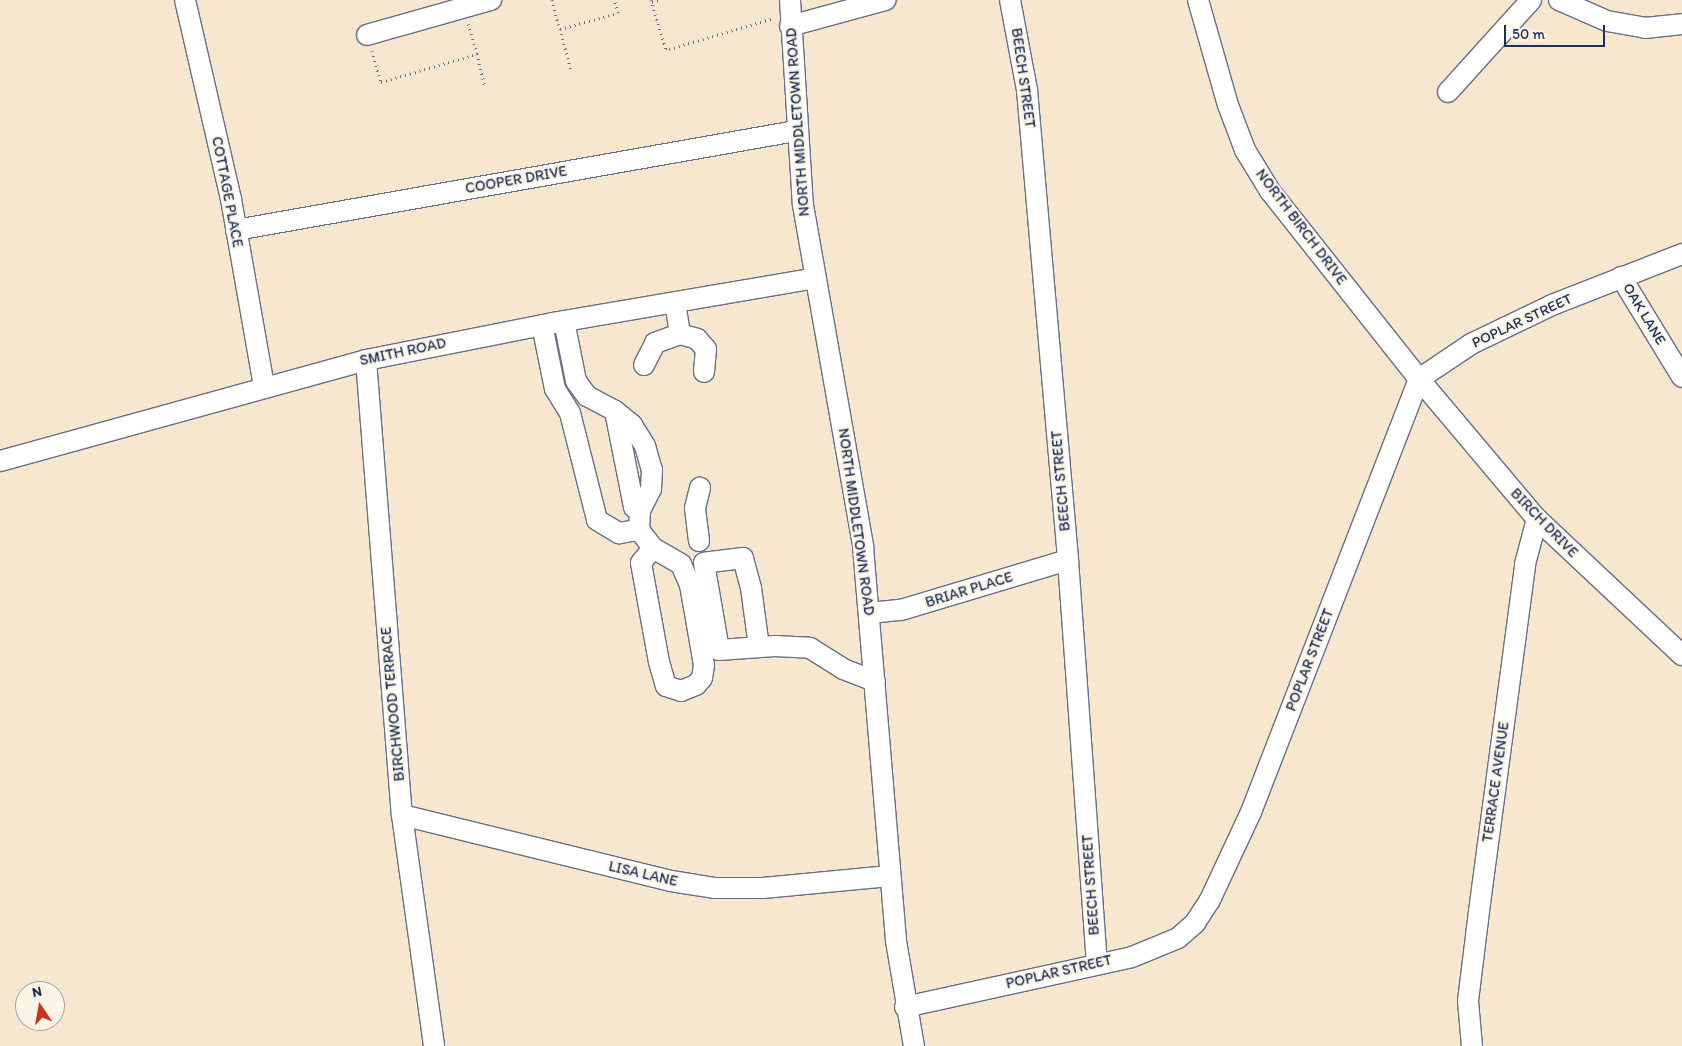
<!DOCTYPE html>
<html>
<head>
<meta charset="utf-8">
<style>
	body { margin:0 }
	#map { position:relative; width:1682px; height:1046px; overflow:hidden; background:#f7e7cf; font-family:Itim,sans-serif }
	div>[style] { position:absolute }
	.path>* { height:2.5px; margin-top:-1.25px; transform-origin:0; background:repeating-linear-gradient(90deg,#686f86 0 1px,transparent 0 5px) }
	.roads { filter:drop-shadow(1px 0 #686f86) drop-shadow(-1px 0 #686f86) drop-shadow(0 1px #686f86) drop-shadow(0 -1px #686f86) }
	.minor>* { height:20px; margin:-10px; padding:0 10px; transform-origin:10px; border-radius:10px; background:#fff }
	span { translate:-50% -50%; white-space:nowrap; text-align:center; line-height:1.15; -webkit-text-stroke:4.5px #fcf5e5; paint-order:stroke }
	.street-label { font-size:15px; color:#1b2f5e }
	.north { position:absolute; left:15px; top:981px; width:50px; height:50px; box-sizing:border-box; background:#fcf5e5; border:1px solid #a2a6af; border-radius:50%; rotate:348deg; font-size:14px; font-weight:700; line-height:20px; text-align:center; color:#1b2f5e }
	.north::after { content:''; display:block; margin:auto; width:18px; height:22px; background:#c8321e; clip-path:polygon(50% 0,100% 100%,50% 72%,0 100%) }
	.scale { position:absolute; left:1504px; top:25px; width:101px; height:22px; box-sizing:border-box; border:2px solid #1b2f5e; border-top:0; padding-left:6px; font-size:15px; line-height:18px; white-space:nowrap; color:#1b2f5e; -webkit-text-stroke:4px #fcf5e5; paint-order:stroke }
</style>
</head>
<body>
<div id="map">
	<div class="path">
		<div style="left:552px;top:0;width:30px;rotate:75deg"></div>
		<div style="left:560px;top:29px;width:60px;rotate:-15.4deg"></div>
		<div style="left:618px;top:13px;width:14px;rotate:-107deg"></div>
		<div style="left:651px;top:0;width:51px;rotate:73deg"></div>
		<div style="left:666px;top:49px;width:3px"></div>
		<div style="left:669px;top:49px;width:109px;rotate:-16.4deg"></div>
		<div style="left:652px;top:2px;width:7px;rotate:-16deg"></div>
		<div style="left:560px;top:29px;width:41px;rotate:74.6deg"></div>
		<div style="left:372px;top:51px;width:32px;rotate:74deg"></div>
		<div style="left:381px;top:82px;width:100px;rotate:-16.3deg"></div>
		<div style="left:477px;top:54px;width:31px;rotate:-107deg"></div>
		<div style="left:477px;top:54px;width:33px;rotate:76deg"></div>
	</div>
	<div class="roads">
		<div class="minor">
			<div style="left:185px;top:0;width:204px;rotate:77deg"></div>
			<div style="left:231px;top:199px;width:190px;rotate:80deg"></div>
			<div style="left:790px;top:0;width:205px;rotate:86.4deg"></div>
			<div style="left:803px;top:205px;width:347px;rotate:80deg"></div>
			<div style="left:863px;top:547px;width:395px;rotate:85.2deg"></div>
			<div style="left:896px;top:941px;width:107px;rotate:80.3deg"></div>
			<div style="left:1010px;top:0;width:92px;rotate:79.3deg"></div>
			<div style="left:1027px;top:90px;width:472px;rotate:85deg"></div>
			<div style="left:1068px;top:560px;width:405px;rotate:85.9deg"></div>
			<div style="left:1198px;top:0;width:109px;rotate:74.1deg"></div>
			<div style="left:1228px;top:105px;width:48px;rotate:69.3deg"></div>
			<div style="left:1245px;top:150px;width:48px;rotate:58.6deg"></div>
			<div style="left:1270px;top:191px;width:240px;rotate:51.6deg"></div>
			<div style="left:1419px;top:379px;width:183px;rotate:49.9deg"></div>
			<div style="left:1537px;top:519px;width:199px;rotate:43.2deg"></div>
			<div style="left:1559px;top:0;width:52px;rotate:23.6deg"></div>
			<div style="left:1607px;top:21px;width:39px;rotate:10deg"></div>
			<div style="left:1645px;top:28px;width:37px;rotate:-6deg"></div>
			<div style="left:790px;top:26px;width:99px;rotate:-15.2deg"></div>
			<div style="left:367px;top:35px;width:129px;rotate:-15.8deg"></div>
			<div style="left:1448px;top:92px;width:124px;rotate:-47.9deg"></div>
			<div style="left:236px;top:230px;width:569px;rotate:-10.03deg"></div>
			<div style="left:1621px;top:277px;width:117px;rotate:58.6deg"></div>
			<div style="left:564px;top:321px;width:61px;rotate:78.7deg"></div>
			<div style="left:576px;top:381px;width:19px;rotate:54deg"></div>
			<div style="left:587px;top:396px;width:32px;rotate:28deg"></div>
			<div style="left:615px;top:411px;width:22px;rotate:39deg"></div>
			<div style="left:632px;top:425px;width:25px;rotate:58deg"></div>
			<div style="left:645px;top:446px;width:25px;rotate:74deg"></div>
			<div style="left:652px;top:470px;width:19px;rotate:93deg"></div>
			<div style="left:651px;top:489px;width:25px;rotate:117deg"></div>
			<div style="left:640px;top:511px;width:19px;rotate:93deg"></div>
			<div style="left:639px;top:530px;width:23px;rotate:52deg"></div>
			<div style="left:653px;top:548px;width:32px;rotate:30deg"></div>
			<div style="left:681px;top:564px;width:23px;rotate:67deg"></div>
			<div style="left:690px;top:585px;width:25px;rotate:42deg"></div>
			<div style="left:542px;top:325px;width:65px;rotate:78.5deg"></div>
			<div style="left:555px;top:389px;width:28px;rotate:58deg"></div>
			<div style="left:570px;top:413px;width:110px;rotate:75.8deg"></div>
			<div style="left:597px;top:520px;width:26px;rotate:31deg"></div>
			<div style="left:619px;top:533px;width:20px;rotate:-9deg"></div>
			<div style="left:680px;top:334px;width:18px;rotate:16deg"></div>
			<div style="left:697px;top:339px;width:13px;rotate:48deg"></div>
			<div style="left:706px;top:349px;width:23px;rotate:95deg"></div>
			<div style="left:366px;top:360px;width:456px;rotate:85.5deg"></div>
			<div style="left:402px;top:815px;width:233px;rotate:82.1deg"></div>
			<div style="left:644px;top:365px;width:25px;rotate:-63deg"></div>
			<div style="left:655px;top:343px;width:27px;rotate:-20deg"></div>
			<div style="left:680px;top:334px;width:32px;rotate:-99deg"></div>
			<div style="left:615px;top:411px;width:98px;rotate:78.8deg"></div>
			<div style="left:634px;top:507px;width:7px;rotate:34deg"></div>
			<div style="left:0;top:461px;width:380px;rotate:-15.4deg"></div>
			<div style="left:366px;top:360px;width:191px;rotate:-11.2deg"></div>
			<div style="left:553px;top:323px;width:266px;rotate:-9.7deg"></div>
			<div style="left:699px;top:541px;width:33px;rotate:-97deg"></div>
			<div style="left:695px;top:508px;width:21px;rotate:-76deg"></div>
			<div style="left:653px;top:548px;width:19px;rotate:129deg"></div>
			<div style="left:641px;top:563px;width:101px;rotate:79.7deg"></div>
			<div style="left:659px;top:662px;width:25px;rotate:74deg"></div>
			<div style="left:666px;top:686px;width:16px;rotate:18deg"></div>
			<div style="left:681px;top:691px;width:16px;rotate:-22deg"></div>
			<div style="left:696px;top:685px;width:9px;rotate:-49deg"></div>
			<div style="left:702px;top:678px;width:13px;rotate:-81deg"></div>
			<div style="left:704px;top:665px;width:81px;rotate:-99.9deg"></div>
			<div style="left:870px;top:613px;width:31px;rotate:-6deg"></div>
			<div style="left:901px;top:610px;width:174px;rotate:-16.7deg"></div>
			<div style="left:759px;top:647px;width:60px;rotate:-97.7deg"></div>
			<div style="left:751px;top:588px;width:31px;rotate:-105deg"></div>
			<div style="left:743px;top:558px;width:39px;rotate:173deg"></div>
			<div style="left:704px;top:563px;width:88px;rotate:80.2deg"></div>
			<div style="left:719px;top:650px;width:56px;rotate:-4.1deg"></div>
			<div style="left:775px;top:646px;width:35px;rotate:3deg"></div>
			<div style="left:810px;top:648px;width:39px;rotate:32deg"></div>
			<div style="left:843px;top:669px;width:34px;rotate:21deg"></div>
			<div style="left:402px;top:815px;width:277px;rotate:13.8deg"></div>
			<div style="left:671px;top:881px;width:45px;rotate:9deg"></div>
			<div style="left:715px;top:888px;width:48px"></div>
			<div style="left:763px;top:888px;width:127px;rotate:-5.4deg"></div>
			<div style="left:905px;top:1007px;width:232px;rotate:-12.4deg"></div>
			<div style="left:1132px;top:957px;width:50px;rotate:-22.4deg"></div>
			<div style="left:1178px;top:938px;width:23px;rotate:-41deg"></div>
			<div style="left:1195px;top:923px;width:27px;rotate:-57deg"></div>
			<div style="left:1210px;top:900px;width:97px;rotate:-65deg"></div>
			<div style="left:1251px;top:812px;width:464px;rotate:-68.8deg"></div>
			<div style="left:1419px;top:379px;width:63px;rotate:-33.9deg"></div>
			<div style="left:1471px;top:344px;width:90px;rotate:-25.7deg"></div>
			<div style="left:1552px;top:305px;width:140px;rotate:-21.4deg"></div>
			<div style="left:1472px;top:1046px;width:45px;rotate:-95.1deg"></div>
			<div style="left:1468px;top:1001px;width:91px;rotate:-83deg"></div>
			<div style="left:1479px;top:911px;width:350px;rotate:-82.4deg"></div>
			<div style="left:1525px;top:564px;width:47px;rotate:-75.1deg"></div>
		</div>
	</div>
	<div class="street-label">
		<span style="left:1023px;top:78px;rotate:82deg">BEECH STREET</span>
		<span style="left:798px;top:122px;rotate:-94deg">NORTH MIDDLETOWN ROAD</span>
		<span style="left:516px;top:180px;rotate:-10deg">COOPER DRIVE</span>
		<span style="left:227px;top:192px;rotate:79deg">COTTAGE PLACE</span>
		<span style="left:1301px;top:227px;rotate:53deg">NORTH BIRCH DRIVE</span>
		<span style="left:1644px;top:314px;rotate:59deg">OAK LANE</span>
		<span style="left:1522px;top:321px;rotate:-25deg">POPLAR STREET</span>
		<span style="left:403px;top:352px;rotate:-12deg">SMITH ROAD</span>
		<span style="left:1061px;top:481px;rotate:-95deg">BEECH STREET</span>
		<span style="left:856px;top:522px;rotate:82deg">NORTH MIDDLETOWN ROAD</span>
		<span style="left:1544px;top:523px;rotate:46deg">BIRCH DRIVE</span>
		<span style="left:969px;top:590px;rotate:-17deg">BRIAR PLACE</span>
		<span style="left:1310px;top:660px;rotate:-69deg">POPLAR STREET</span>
		<span style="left:393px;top:704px;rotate:-95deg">BIRCHWOOD TERRACE</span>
		<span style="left:1496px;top:782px;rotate:-82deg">TERRACE AVENUE</span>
		<span style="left:643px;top:874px;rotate:13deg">LISA LANE</span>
		<span style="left:1091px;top:885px;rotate:-94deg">BEECH STREET</span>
		<span style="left:1059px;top:972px;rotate:-13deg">POPLAR STREET</span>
	</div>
	<div class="north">N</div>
	<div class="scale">50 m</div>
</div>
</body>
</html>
